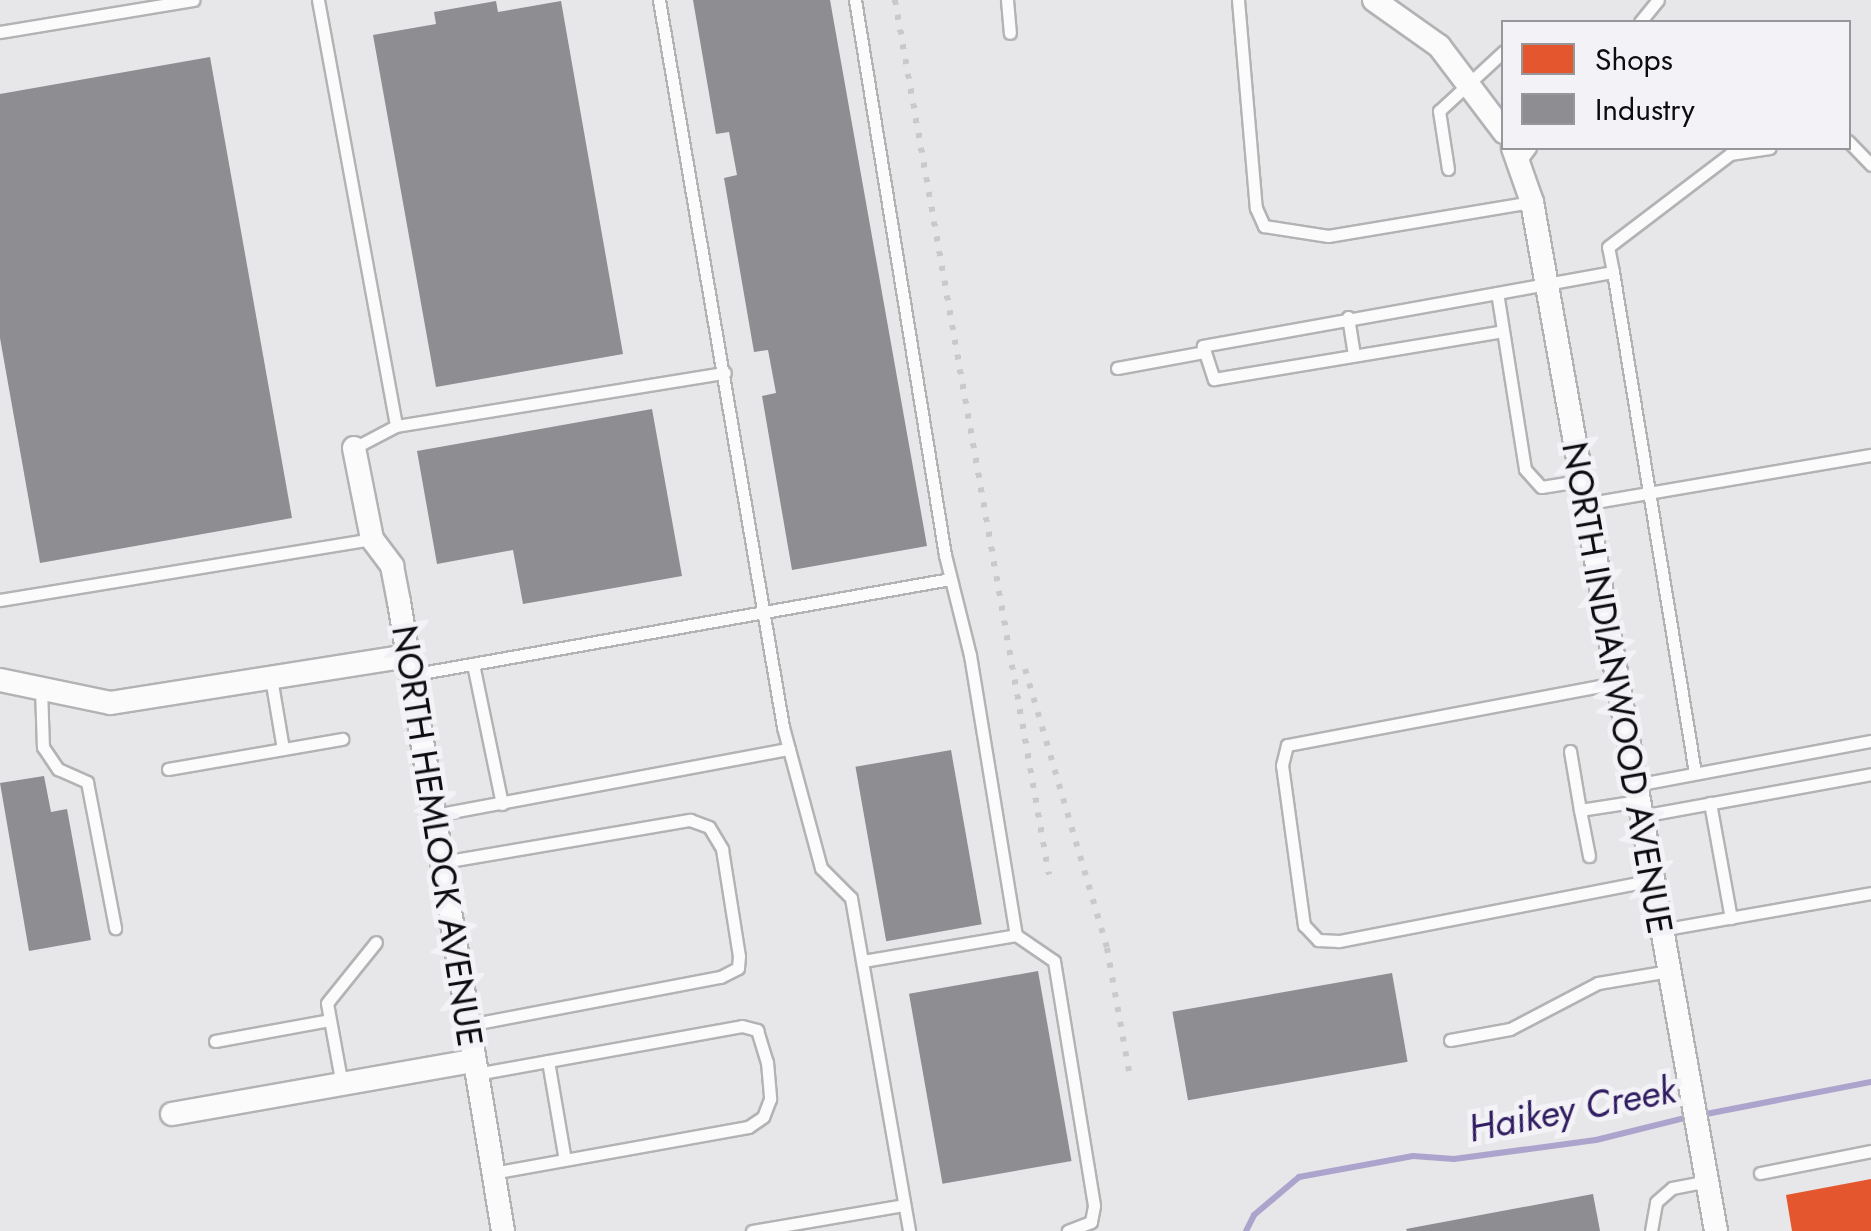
<!DOCTYPE html>
<html>
<head>
<meta charset="utf-8">
<style>
	body { margin:0 }
	#map { position:relative; width:1871px; height:1231px; overflow:hidden; background:#e7e6e9; font-family:Jost,sans-serif }
	div>[style] { position:absolute }
	.shops>* { inset:0; background:#e4572e }
	.industry>* { inset:0; background:#8d8d92; transform-origin:0 0 }
	.stream>* { height:6px; margin:-3px; padding:0 3px; transform-origin:3px; border-radius:3px; background:#aca4cd }
	.roads { filter:drop-shadow(2px 0 #b3b2b4) drop-shadow(-2px 0 #b3b2b4) drop-shadow(0 2px #b3b2b4) drop-shadow(0 -2px #b3b2b4) }
	.lane>* { height:11px; margin:-5.5px; padding:0 5.5px; transform-origin:5.5px; border-radius:5.5px; background:#fbfbfc }
	.street>* { height:22px; margin:-11px; padding:0 11px; transform-origin:11px; border-radius:11px; background:#fbfbfc }
	.rail>* { height:6px; margin-top:-3px; transform-origin:0; background:repeating-linear-gradient(90deg,#c9c9ca 0 5px,transparent 0 15px) }
	span { translate:-50% -50%; white-space:nowrap; text-align:center; line-height:1.15; -webkit-text-stroke:10px #f3f2f7; paint-order:stroke }
	.street-label { font-size:35px; color:#0d0d0f }
	.water-label { font-size:38px; color:#301c60; font-style:italic }
	.legend { position:absolute; left:1501px; top:20px; width:350px; height:130px; box-sizing:border-box; background:#f3f2f7; border:2px solid #97969a; margin:0; padding:12px 18px; list-style:none; font-size:30px; color:#0d0d0f }
	.legend li { display:flex; align-items:center; gap:20px; height:50px }
	.legend b { width:50px; border:2px solid #97969a }
</style>
</head>
<body>
<div id="map">
	<div class="shops">
		<div style="clip-path:polygon(1871px 1179px,1871px 1231px,1792px 1231px,1786px 1195px)"></div>
	</div>
	<div class="industry">
		<div style="clip-path:polygon(693px 0,830px 0,927px 546px,792px 570px,762px 396px,776px 393px,768px 350px,754px 352px,724px 178px,737px 175px,729px 132px,716px 134px)"></div>
		<div style="clip-path:polygon(496px 1px,498px 12px,561px 1px,623px 354px,436px 387px,373px 35px,436px 24px,434px 12px)"></div>
		<div style="clip-path:polygon(210px 57px,292px 518px,40px 563px,0 338px,0 94px)"></div>
		<div style="clip-path:polygon(652px 409px,682px 576px,523px 604px,513px 550px,437px 564px,417px 451px)"></div>
		<div style="left:951px;top:750px;width:177px;height:97px;rotate:80deg"></div>
		<div style="clip-path:polygon(44px 776px,51px 812px,67px 809px,91px 940px,29px 951px,0 783px)"></div>
		<div style="left:1038px;top:971px;width:193px;height:131px;rotate:80deg"></div>
		<div style="left:1392px;top:973px;width:90px;height:223px;rotate:80deg"></div>
		<div style="clip-path:polygon(1593px 1194px,1600px 1231px,1407px 1231px,1406px 1229px)"></div>
	</div>
	<div class="stream">
		<div style="left:1701px;top:1115px;width:173px;rotate:-11deg"></div>
		<div style="left:1246px;top:1231px;width:18px;rotate:-63deg"></div>
		<div style="left:1254px;top:1215px;width:59px;rotate:-40.2deg"></div>
		<div style="left:1299px;top:1177px;width:116px;rotate:-10.4deg"></div>
		<div style="left:1413px;top:1156px;width:41px;rotate:4.2deg"></div>
		<div style="left:1454px;top:1159px;width:143px;rotate:-7.6deg"></div>
		<div style="left:1596px;top:1140px;width:96px;rotate:-13.9deg"></div>
	</div>
	<div class="roads">
		<div class="lane">
			<div style="left:318px;top:0;width:433px;rotate:79.6deg"></div>
			<div style="left:659px;top:0;width:737px;rotate:80.32deg"></div>
			<div style="left:783px;top:727px;width:146px;rotate:74.9deg"></div>
			<div style="left:821px;top:868px;width:42px;rotate:45deg"></div>
			<div style="left:851px;top:898px;width:338px;rotate:80.1deg"></div>
			<div style="left:855px;top:0;width:562px;rotate:80.79deg"></div>
			<div style="left:945px;top:555px;width:103px;rotate:76deg"></div>
			<div style="left:970px;top:655px;width:284px;rotate:80.7deg"></div>
			<div style="left:1016px;top:935px;width:46px;rotate:34.4deg"></div>
			<div style="left:1054px;top:961px;width:248px;rotate:80.7deg"></div>
			<div style="left:1094px;top:1206px;width:16px;rotate:101deg"></div>
			<div style="left:1091px;top:1222px;width:25px;rotate:159deg"></div>
			<div style="left:1007px;top:0;width:33px;rotate:85deg"></div>
			<div style="left:1238px;top:0;width:209px;rotate:85.1deg"></div>
			<div style="left:1256px;top:208px;width:20px;rotate:66deg"></div>
			<div style="left:1264px;top:226px;width:65px;rotate:8.9deg"></div>
			<div style="left:1328px;top:236px;width:207px;rotate:-9.5deg"></div>
			<div style="left:1640px;top:22px;width:28px;rotate:-51deg"></div>
			<div style="left:0;top:32px;width:196px;rotate:-9.4deg"></div>
			<div style="left:1848px;top:141px;width:33px;rotate:46deg"></div>
			<div style="left:1521px;top:160px;width:15px;rotate:-53deg"></div>
			<div style="left:1448px;top:169px;width:59px;rotate:-98.8deg"></div>
			<div style="left:1439px;top:111px;width:88px;rotate:-42.7deg"></div>
			<div style="left:1613px;top:272px;width:25px;rotate:-101deg"></div>
			<div style="left:1608px;top:247px;width:153px;rotate:-37.3deg"></div>
			<div style="left:1730px;top:154px;width:40px;rotate:-8.5deg"></div>
			<div style="left:1497px;top:293px;width:299px;rotate:169.8deg"></div>
			<div style="left:1203px;top:346px;width:35px;rotate:72deg"></div>
			<div style="left:1214px;top:379px;width:293px;rotate:-9.4deg"></div>
			<div style="left:1348px;top:317px;width:37px;rotate:81deg"></div>
			<div style="left:1117px;top:368px;width:88px;rotate:-10.4deg"></div>
			<div style="left:354px;top:448px;width:47px;rotate:-27.6deg"></div>
			<div style="left:396px;top:426px;width:333px;rotate:-9.2deg"></div>
			<div style="left:1579px;top:481px;width:38px;rotate:171deg"></div>
			<div style="left:1541px;top:487px;width:24px;rotate:-132deg"></div>
			<div style="left:1525px;top:469px;width:178px;rotate:-99deg"></div>
			<div style="left:1497px;top:293px;width:118px;rotate:-10.3deg"></div>
			<div style="left:1613px;top:272px;width:508px;rotate:80.7deg"></div>
			<div style="left:1584px;top:504px;width:291px;rotate:-9.7deg"></div>
			<div style="left:0;top:600px;width:377px;rotate:-9.3deg"></div>
			<div style="left:473px;top:664px;width:143px;rotate:78.3deg"></div>
			<div style="left:410px;top:675px;width:548px;rotate:-10.08deg"></div>
			<div style="left:271px;top:678px;width:72px;rotate:80.4deg"></div>
			<div style="left:1616px;top:683px;width:335px;rotate:169.3deg"></div>
			<div style="left:1287px;top:745px;width:21px;rotate:104deg"></div>
			<div style="left:1282px;top:765px;width:162px;rotate:82.2deg"></div>
			<div style="left:1304px;top:925px;width:21px;rotate:47deg"></div>
			<div style="left:1318px;top:940px;width:21px;rotate:3deg"></div>
			<div style="left:1339px;top:941px;width:319px;rotate:-11deg"></div>
			<div style="left:41px;top:688px;width:59px;rotate:88.1deg"></div>
			<div style="left:43px;top:747px;width:27px;rotate:56deg"></div>
			<div style="left:58px;top:769px;width:32px;rotate:24deg"></div>
			<div style="left:87px;top:782px;width:149px;rotate:79.1deg"></div>
			<div style="left:1570px;top:751px;width:60px;rotate:80.4deg"></div>
			<div style="left:1580px;top:810px;width:59px;rotate:-8.8deg"></div>
			<div style="left:168px;top:769px;width:177px;rotate:-9.8deg"></div>
			<div style="left:1635px;top:785px;width:240px;rotate:-10.6deg"></div>
			<div style="left:1710px;top:803px;width:117px;rotate:79.7deg"></div>
			<div style="left:1580px;top:810px;width:47px;rotate:78.9deg"></div>
			<div style="left:435px;top:815px;width:360px;rotate:-10.6deg"></div>
			<div style="left:1641px;top:816px;width:234px;rotate:-10.3deg"></div>
			<div style="left:443px;top:862px;width:251px;rotate:-9.7deg"></div>
			<div style="left:690px;top:820px;width:20px;rotate:20deg"></div>
			<div style="left:709px;top:827px;width:26px;rotate:59deg"></div>
			<div style="left:722px;top:849px;width:108px;rotate:81deg"></div>
			<div style="left:739px;top:956px;width:12px;rotate:95deg"></div>
			<div style="left:738px;top:968px;width:20px;rotate:153deg"></div>
			<div style="left:720px;top:977px;width:257px;rotate:169.2deg"></div>
			<div style="left:1661px;top:930px;width:213px;rotate:-10deg"></div>
			<div style="left:863px;top:961px;width:155px;rotate:-9.6deg"></div>
			<div style="left:1450px;top:1040px;width:61px;rotate:-10.4deg"></div>
			<div style="left:1510px;top:1029px;width:99px;rotate:-27.6deg"></div>
			<div style="left:1598px;top:983px;width:72px;rotate:-9.6deg"></div>
			<div style="left:215px;top:1041px;width:116px;rotate:-10.4deg"></div>
			<div style="left:548px;top:1061px;width:100px;rotate:80.3deg"></div>
			<div style="left:476px;top:1074px;width:270px;rotate:-10.2deg"></div>
			<div style="left:742px;top:1026px;width:16px;rotate:15deg"></div>
			<div style="left:757px;top:1030px;width:34px;rotate:73deg"></div>
			<div style="left:767px;top:1062px;width:37px;rotate:85deg"></div>
			<div style="left:770px;top:1099px;width:19px;rotate:111deg"></div>
			<div style="left:763px;top:1117px;width:18px;rotate:146deg"></div>
			<div style="left:748px;top:1127px;width:259px;rotate:169.8deg"></div>
			<div style="left:342px;top:1085px;width:83px;rotate:-100.4deg"></div>
			<div style="left:327px;top:1003px;width:78px;rotate:-51.2deg"></div>
			<div style="left:1760px;top:1173px;width:113px;rotate:-11.2deg"></div>
			<div style="left:752px;top:1231px;width:154px;rotate:-9.7deg"></div>
			<div style="left:1651px;top:1231px;width:29px;rotate:-80deg"></div>
			<div style="left:1656px;top:1202px;width:21px;rotate:-41deg"></div>
			<div style="left:1672px;top:1188px;width:36px;rotate:-11deg"></div>
		</div>
		<div class="street">
			<div style="left:1374px;top:0;width:80px;rotate:35.3deg"></div>
			<div style="left:1439px;top:46px;width:108px;rotate:52.9deg"></div>
			<div style="left:1513px;top:148px;width:57px;rotate:70.6deg"></div>
			<div style="left:1532px;top:202px;width:1045px;rotate:79.86deg"></div>
			<div style="left:354px;top:448px;width:93px;rotate:78.8deg"></div>
			<div style="left:372px;top:539px;width:34px;rotate:53deg"></div>
			<div style="left:392px;top:566px;width:37px;rotate:79deg"></div>
			<div style="left:399px;top:602px;width:638px;rotate:80.61deg"></div>
			<div style="left:0;top:680px;width:113px;rotate:11.7deg"></div>
			<div style="left:111px;top:703px;width:300px;rotate:-9deg"></div>
			<div style="left:172px;top:1114px;width:306px;rotate:-10deg"></div>
		</div>
	</div>
	<div class="rail">
		<div style="left:895px;top:0;width:888px;rotate:80.02deg"></div>
		<div style="left:1025px;top:669px;width:291px;rotate:73.6deg"></div>
		<div style="left:1107px;top:948px;width:125px;rotate:79.9deg"></div>
	</div>
	<div class="street-label">
		<span style="left:1617px;top:688px;rotate:80deg">NORTH INDIANWOOD AVENUE</span>
		<span style="left:437px;top:836px;rotate:81deg">NORTH HEMLOCK AVENUE</span>
	</div>
	<div class="water-label">
		<span style="left:1572px;top:1109px;rotate:-11deg">Haikey Creek</span>
	</div>
	<ul class="legend">
	<li><b style="height:28px;background:#e4572e"></b>Shops</li>
	<li><b style="height:28px;background:#8d8d92"></b>Industry</li>
	</ul>
</div>
</body>
</html>
